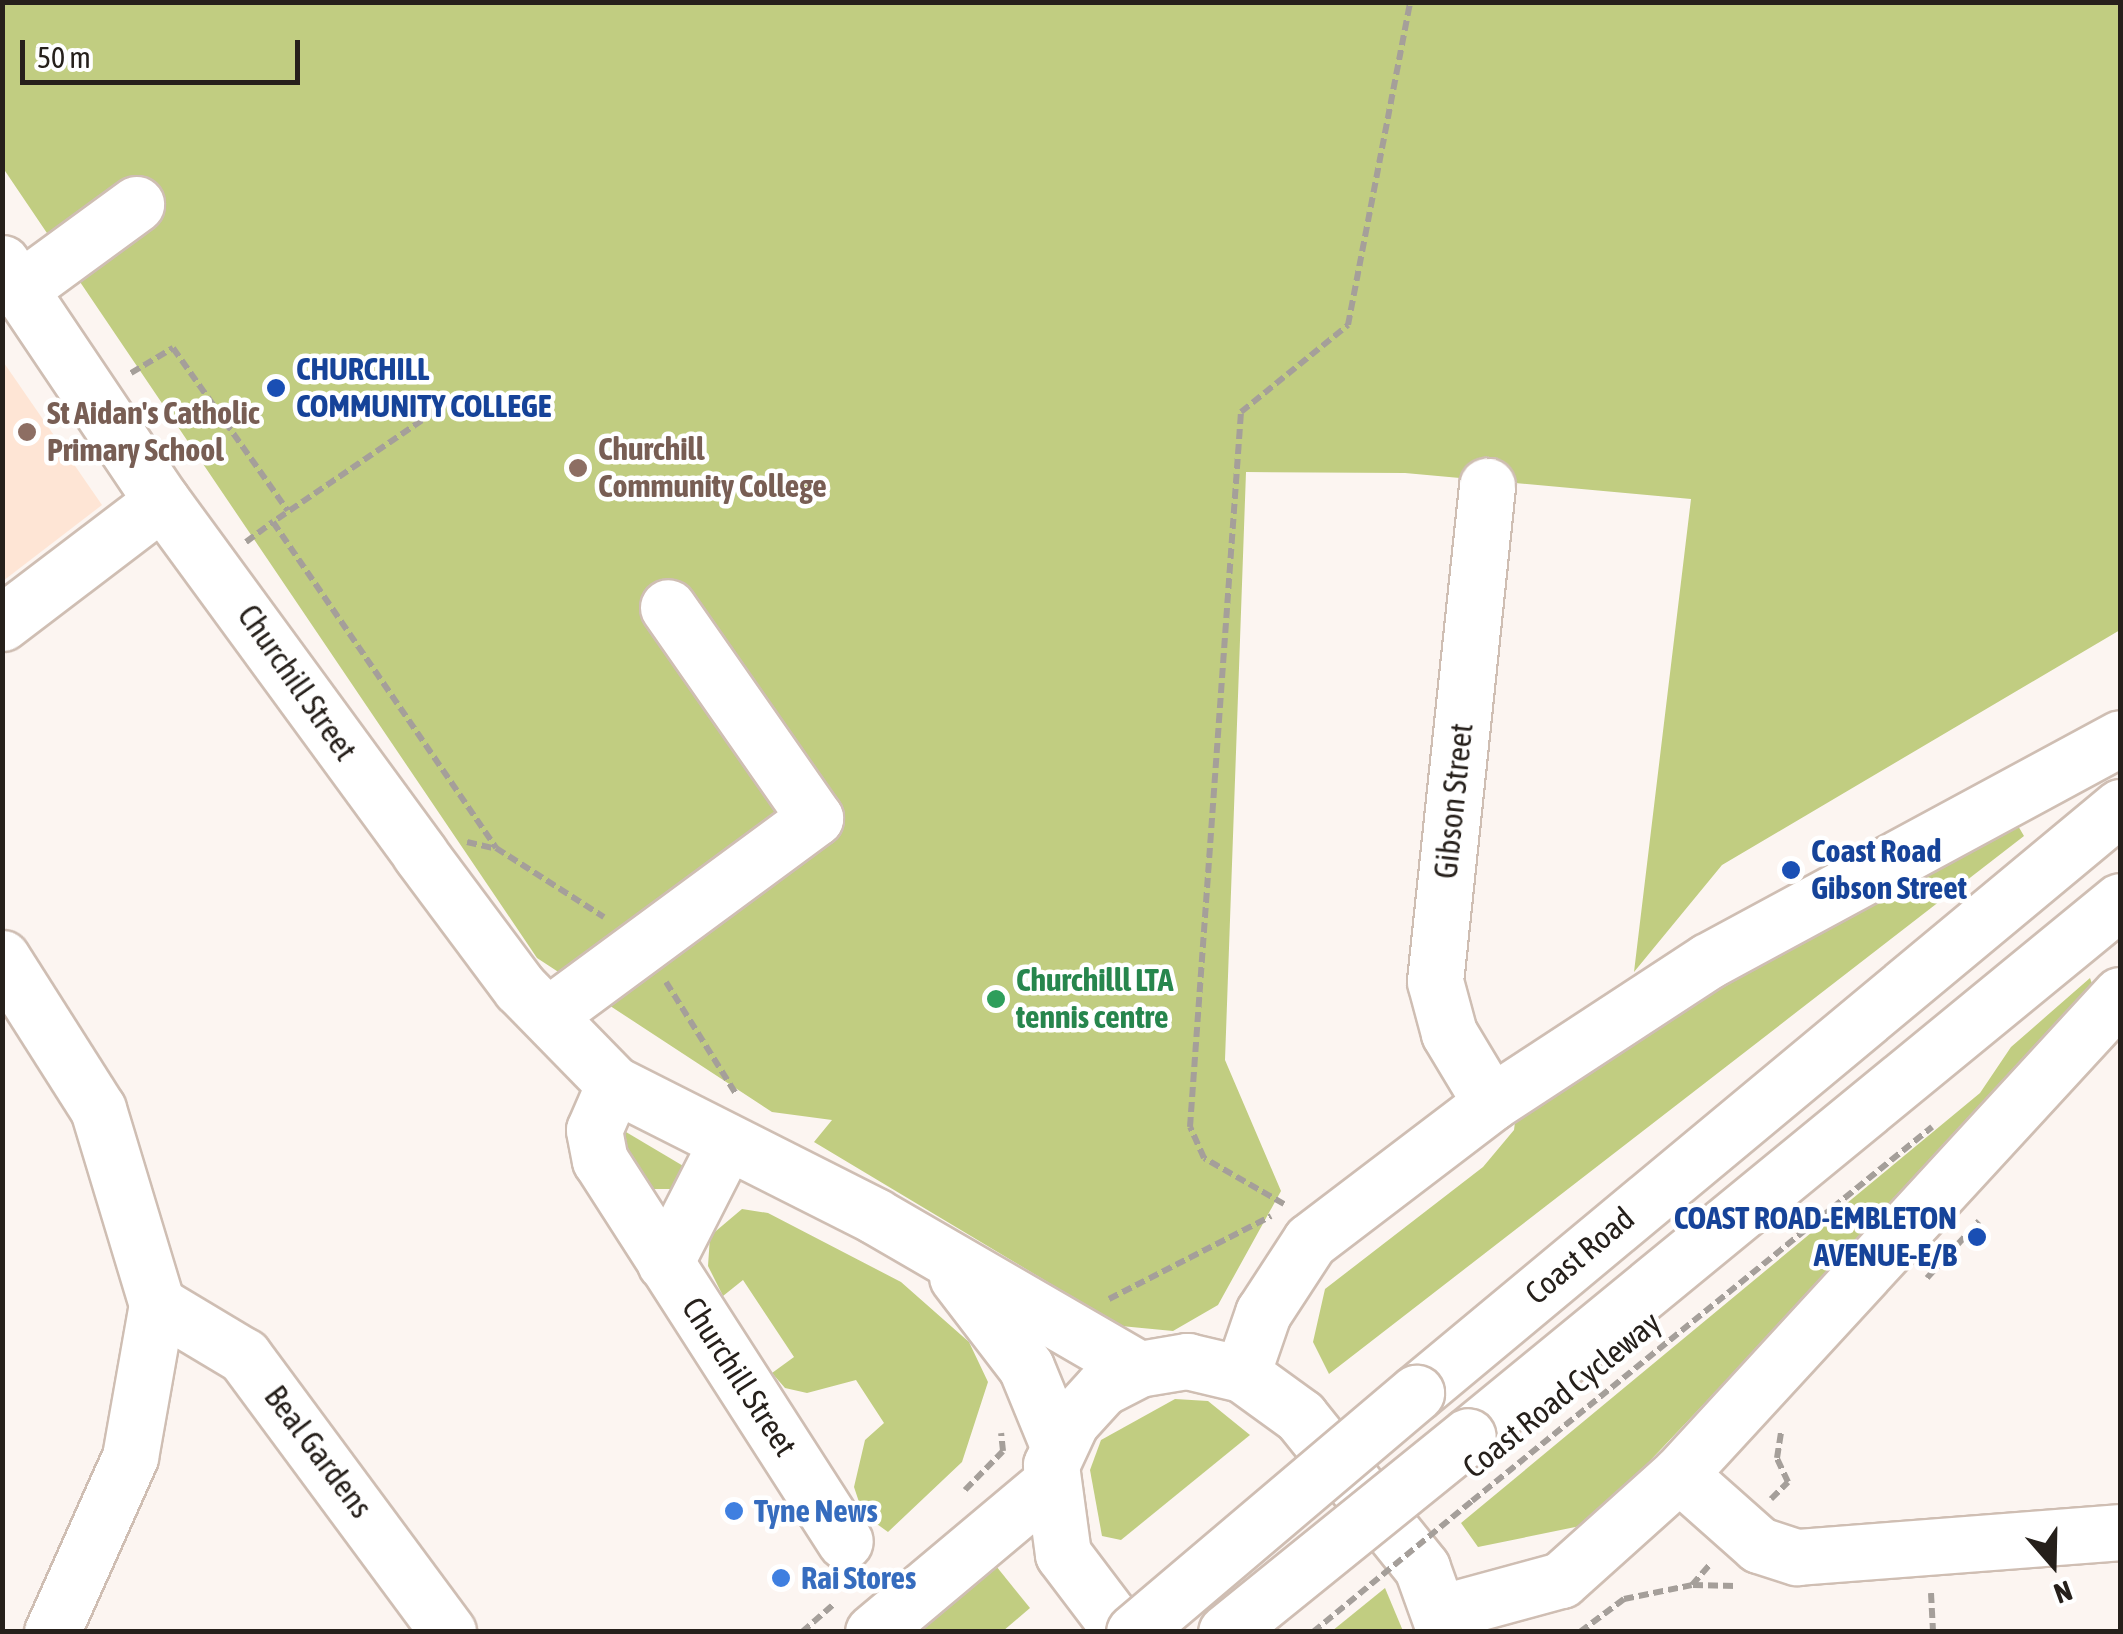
<!DOCTYPE html>
<html>
<head>
<meta charset="utf-8">
<style>
	body { margin:0 }
	#map { position:relative; width:2123px; height:1634px; overflow:hidden; background:#fcf5f1; font-family:"Asap Condensed",sans-serif }
	div>[style] { position:absolute }
	.built>* { inset:0; background:#fee5d5 }
	.green>* { inset:0; background:#c1cd81 }
	.path>* { height:6px; margin-top:-3px; transform-origin:0; background:repeating-linear-gradient(90deg,#a59f9a 0 10px,transparent 0 15px) }
	.roads { filter:drop-shadow(2px 0 #cfbeb3) drop-shadow(-2px 0 #cfbeb3) drop-shadow(0 2px #cfbeb3) drop-shadow(0 -2px #cfbeb3) }
	.minor>* { height:55px; margin:-27.5px; padding:0 27.5px; transform-origin:27.5px; border-radius:27.5px; background:#fff }
	.highway>* { height:55px; margin:-27.5px; padding:0 27.5px; transform-origin:27.5px; border-radius:27.5px; background:#fff }
	.path-bridge>* { height:6px; margin-top:-3px; transform-origin:0; background:repeating-linear-gradient(90deg,#a59f9a 0 10px,transparent 0 15px) }
	.bridges { filter:drop-shadow(2px 0 #cfbeb3) drop-shadow(-2px 0 #cfbeb3) drop-shadow(0 2px #cfbeb3) drop-shadow(0 -2px #cfbeb3) }
	.highway-bridge>* { height:55px; margin:-27.5px; padding:0 27.5px; transform-origin:27.5px; border-radius:27.5px; background:#fff }
	.dots>* { width:28px; height:28px; translate:-50% -50%; box-sizing:border-box; border:5px solid #fff; border-radius:50% }
	span { translate:-50% -50%; white-space:nowrap; text-align:center; line-height:1.15; -webkit-text-stroke:9px #fff; paint-order:stroke }
	.transit-label { font-size:32px; color:#164399; font-weight:700 }
	.left { translate:0 -50%; text-align:left }
	.right { translate:-100% -50%; text-align:right }
	.education-label { font-size:32px; color:#785e54; font-weight:700 }
	.street-label { font-size:32px; color:#26201b }
	.leisure-label { font-size:32px; color:#27864d; font-weight:700 }
	.shop-label { font-size:32px; color:#366cbe; font-weight:700 }
	.frame { position:absolute; inset:0; border:5px solid #26201b; pointer-events:none }
	.north { position:absolute; left:2003px; top:1514px; width:100px; height:100px; -webkit-text-stroke:8px #fff; paint-order:stroke; rotate:160deg; font-size:28px; font-weight:700; line-height:40px; text-align:center; color:#26201b }
	.north::after { content:''; display:block; margin:auto; width:35px; height:45px; background:#26201b; clip-path:polygon(50% 0,100% 100%,50% 72%,0 100%) }
	.scale { position:absolute; left:20px; top:40px; width:280px; height:45px; box-sizing:border-box; border:5px solid #26201b; border-top:0; padding-left:12px; font-size:30px; line-height:35px; white-space:nowrap; color:#26201b; -webkit-text-stroke:8px #fff; paint-order:stroke }
</style>
</head>
<body>
<div id="map">
	<div class="built">
		<div style="clip-path:polygon(2px 360px,102px 505px,3px 581px,2px 581px)"></div>
	</div>
	<div class="green">
		<div style="clip-path:polygon(2px 3px,2120px 3px,2120px 630px,1722px 865px,1634px 972px,1691px 499px,1405px 473px,1246px 472px,1225px 1060px,1281px 1191px,1218px 1305px,1173px 1331px,1121px 1326px,814px 1142px,832px 1120px,772px 1112px,537px 958px,3px 168px)"></div>
		<div style="clip-path:polygon(2014px 819px,2024px 836px,1329px 1374px,1313px 1342px,1325px 1289px,1483px 1167px,1514px 1130px,1517px 1106px,1617px 1040px)"></div>
		<div style="clip-path:polygon(2090px 978px,2095px 992px,1590px 1524px,1478px 1547px,1461px 1523px,1980px 1093px,2011px 1047px)"></div>
		<div style="clip-path:polygon(626px 1132px,690px 1170px,673px 1189px,648px 1189px,619px 1142px)"></div>
		<div style="clip-path:polygon(742px 1209px,768px 1213px,901px 1282px,969px 1342px,988px 1382px,962px 1462px,888px 1532px,863px 1514px,854px 1487px,865px 1440px,884px 1423px,856px 1380px,807px 1393px,785px 1388px,772px 1373px,794px 1357px,743px 1280px,723px 1296px,708px 1266px,710px 1236px)"></div>
		<div style="clip-path:polygon(1175px 1399px,1208px 1401px,1250px 1435px,1121px 1540px,1102px 1536px,1090px 1470px,1101px 1440px)"></div>
		<div style="clip-path:polygon(988px 1556px,1030px 1608px,1003px 1631px,906px 1632px)"></div>
		<div style="clip-path:polygon(1385px 1588px,1403px 1631px,1332px 1631px)"></div>
	</div>
	<div class="path">
		<div style="left:131px;top:373px;width:49px;rotate:-30.8deg"></div>
		<div style="left:173px;top:348px;width:199px;rotate:54.8deg"></div>
		<div style="left:459px;top:395px;width:225px;rotate:145.7deg"></div>
		<div style="left:273px;top:522px;width:395px;rotate:55.6deg"></div>
		<div style="left:496px;top:848px;width:128px;rotate:32.6deg"></div>
		<div style="left:246px;top:542px;width:34px;rotate:-37deg"></div>
		<div style="left:467px;top:842px;width:28px;rotate:13deg"></div>
		<div style="left:666px;top:982px;width:132px;rotate:58deg"></div>
		<div style="left:1284px;top:1204px;width:92px;rotate:-150.1deg"></div>
		<div style="left:1204px;top:1158px;width:34px;rotate:-114deg"></div>
		<div style="left:1190px;top:1127px;width:717px;rotate:-85.92deg"></div>
		<div style="left:1241px;top:412px;width:138px;rotate:-39.1deg"></div>
		<div style="left:1348px;top:325px;width:329px;rotate:-79.1deg"></div>
		<div style="left:1927px;top:1278px;width:77px;rotate:-47.6deg"></div>
		<div style="left:1109px;top:1299px;width:182px;rotate:-27.1deg"></div>
		<div style="left:965px;top:1490px;width:54px;rotate:-45.7deg"></div>
		<div style="left:1003px;top:1451px;width:18px;rotate:-96deg"></div>
		<div style="left:1771px;top:1499px;width:24px;rotate:-45deg"></div>
		<div style="left:1788px;top:1482px;width:26px;rotate:-115deg"></div>
		<div style="left:1777px;top:1458px;width:26px;rotate:-81deg"></div>
		<div style="left:1472px;top:1501px;width:593px;rotate:-39.11deg"></div>
		<div style="left:1693px;top:1585px;width:43px;rotate:1.3deg"></div>
		<div style="left:1931px;top:1593px;width:39px;rotate:87deg"></div>
		<div style="left:802px;top:1632px;width:44px;rotate:-41.3deg"></div>
		<div style="left:1580px;top:1632px;width:55px;rotate:-36.9deg"></div>
		<div style="left:1624px;top:1599px;width:69px;rotate:-11.6deg"></div>
		<div style="left:1692px;top:1585px;width:29px;rotate:-49deg"></div>
	</div>
	<div class="roads">
		<div class="minor">
			<div style="left:2px;top:263px;width:287px;rotate:56.1deg"></div>
			<div style="left:162px;top:501px;width:437px;rotate:53.8deg"></div>
			<div style="left:420px;top:854px;width:167px;rotate:53.3deg"></div>
			<div style="left:520px;top:988px;width:134px;rotate:45.6deg"></div>
			<div style="left:614px;top:1084px;width:292px;rotate:26.8deg"></div>
			<div style="left:875px;top:1216px;width:305px;rotate:30.1deg"></div>
			<div style="left:20px;top:289px;width:144px;rotate:-36.2deg"></div>
			<div style="left:2px;top:623px;width:201px;rotate:-37.3deg"></div>
			<div style="left:2px;top:958px;width:179px;rotate:57.6deg"></div>
			<div style="left:98px;top:1109px;width:204px;rotate:73.2deg"></div>
			<div style="left:157px;top:1304px;width:155px;rotate:100deg"></div>
			<div style="left:130px;top:1457px;width:192px;rotate:114deg"></div>
			<div style="left:548px;top:1015px;width:332px;rotate:-36.4deg"></div>
			<div style="left:815px;top:818px;width:257px;rotate:-124.9deg"></div>
			<div style="left:614px;top:1084px;width:50px;rotate:113.5deg"></div>
			<div style="left:594px;top:1130px;width:31px;rotate:79deg"></div>
			<div style="left:600px;top:1160px;width:453px;rotate:57.3deg"></div>
			<div style="left:665px;top:1263px;width:130px;rotate:-63deg"></div>
			<div style="left:957px;top:1277px;width:113px;rotate:52.5deg"></div>
			<div style="left:1026px;top:1367px;width:84px;rotate:67.7deg"></div>
			<div style="left:157px;top:1304px;width:101px;rotate:30.9deg"></div>
			<div style="left:244px;top:1356px;width:343px;rotate:53.5deg"></div>
			<div style="left:1242px;top:1374px;width:65px;rotate:-71deg"></div>
			<div style="left:1263px;top:1313px;width:86px;rotate:-56.9deg"></div>
			<div style="left:1310px;top:1241px;width:228px;rotate:-37.3deg"></div>
			<div style="left:1491px;top:1103px;width:82px;rotate:-121deg"></div>
			<div style="left:1449px;top:1033px;width:54px;rotate:-105.1deg"></div>
			<div style="left:1435px;top:981px;width:498px;rotate:-84deg"></div>
			<div style="left:1443px;top:1612px;width:122px;rotate:-15.2deg"></div>
			<div style="left:1561px;top:1580px;width:159px;rotate:-41.9deg"></div>
			<div style="left:1679px;top:1474px;width:107px;rotate:41.6deg"></div>
			<div style="left:1759px;top:1545px;width:40px;rotate:18deg"></div>
			<div style="left:1797px;top:1557px;width:324px;rotate:-4.4deg"></div>
			<div style="left:1122px;top:1632px;width:98px;rotate:-127.1deg"></div>
			<div style="left:1063px;top:1554px;width:90px;rotate:-97.7deg"></div>
			<div style="left:1051px;top:1465px;width:47px;rotate:-65.1deg"></div>
			<div style="left:1071px;top:1422px;width:46px;rotate:-47.6deg"></div>
			<div style="left:1102px;top:1388px;width:42px;rotate:-27.2deg"></div>
			<div style="left:1139px;top:1369px;width:49px;rotate:-9.5deg"></div>
			<div style="left:1187px;top:1361px;width:57px;rotate:13.3deg"></div>
			<div style="left:1242px;top:1374px;width:72px;rotate:35.9deg"></div>
			<div style="left:1300px;top:1416px;width:195px;rotate:51.2deg"></div>
			<div style="left:1422px;top:1568px;width:68px;rotate:70.2deg"></div>
		</div>
		<div class="highway">
			<div style="left:1491px;top:1103px;width:259px;rotate:-33.2deg"></div>
			<div style="left:1708px;top:961px;width:468px;rotate:-28.4deg"></div>
			<div style="left:1416px;top:1393px;width:916px;rotate:-39.77deg"></div>
			<div style="left:1468px;top:1436px;width:843px;rotate:-39.37deg"></div>
			<div style="left:1679px;top:1474px;width:651px;rotate:-47.37deg"></div>
			<div style="left:873px;top:1632px;width:229px;rotate:-40deg"></div>
		</div>
	</div>
	<div class="path-bridge">
		<div style="left:1313px;top:1632px;width:206px;rotate:-39.5deg"></div>
	</div>
	<div class="bridges">
		<div class="highway-bridge">
			<div style="left:1134px;top:1632px;width:370px;rotate:-40.3deg"></div>
			<div style="left:1226px;top:1632px;width:311px;rotate:-39deg"></div>
		</div>
	</div>
	<div class="dots">
		<div style="left:276px;top:388px;background:#1a4fb4"></div>
		<div style="left:27px;top:432px;background:#8d6e63"></div>
		<div style="left:578px;top:468px;background:#8d6e63"></div>
		<div style="left:1791px;top:870px;background:#1a4fb4"></div>
		<div style="left:996px;top:999px;background:#2e9e5b"></div>
		<div style="left:1977px;top:1237px;background:#1a4fb4"></div>
		<div style="left:734px;top:1511px;background:#3f7fe0"></div>
		<div style="left:781px;top:1578px;background:#3f7fe0"></div>
	</div>
	<div class="transit-label">
		<span class="left" style="left:296px;top:388px">CHURCHILL<br>COMMUNITY COLLEGE</span>
		<span class="left" style="left:1811px;top:870px">Coast Road<br>Gibson Street</span>
		<span class="right" style="left:1957px;top:1237px">COAST ROAD-EMBLETON<br>AVENUE-E/B</span>
	</div>
	<div class="education-label">
		<span class="left" style="left:47px;top:432px">St Aidan's Catholic<br>Primary School</span>
		<span class="left" style="left:598px;top:468px">Churchill<br>Community College</span>
	</div>
	<div class="street-label">
		<span style="left:297px;top:683px;rotate:55deg">Churchill Street</span>
		<span style="left:1454px;top:801px;rotate:-84deg">Gibson Street</span>
		<span style="left:1580px;top:1256px;rotate:-40deg">Coast Road</span>
		<span style="left:739px;top:1377px;rotate:57deg">Churchill Street</span>
		<span style="left:1562px;top:1395px;rotate:-39deg">Coast Road Cycleway</span>
		<span style="left:318px;top:1452px;rotate:53deg">Beal Gardens</span>
	</div>
	<div class="leisure-label">
		<span class="left" style="left:1016px;top:999px">Churchilll LTA<br>tennis centre</span>
	</div>
	<div class="shop-label">
		<span class="left" style="left:754px;top:1511px">Tyne News</span>
		<span class="left" style="left:801px;top:1578px">Rai Stores</span>
	</div>
	<div class="frame"></div>
	<div class="north">N</div>
	<div class="scale">50 m</div>
</div>
</body>
</html>
